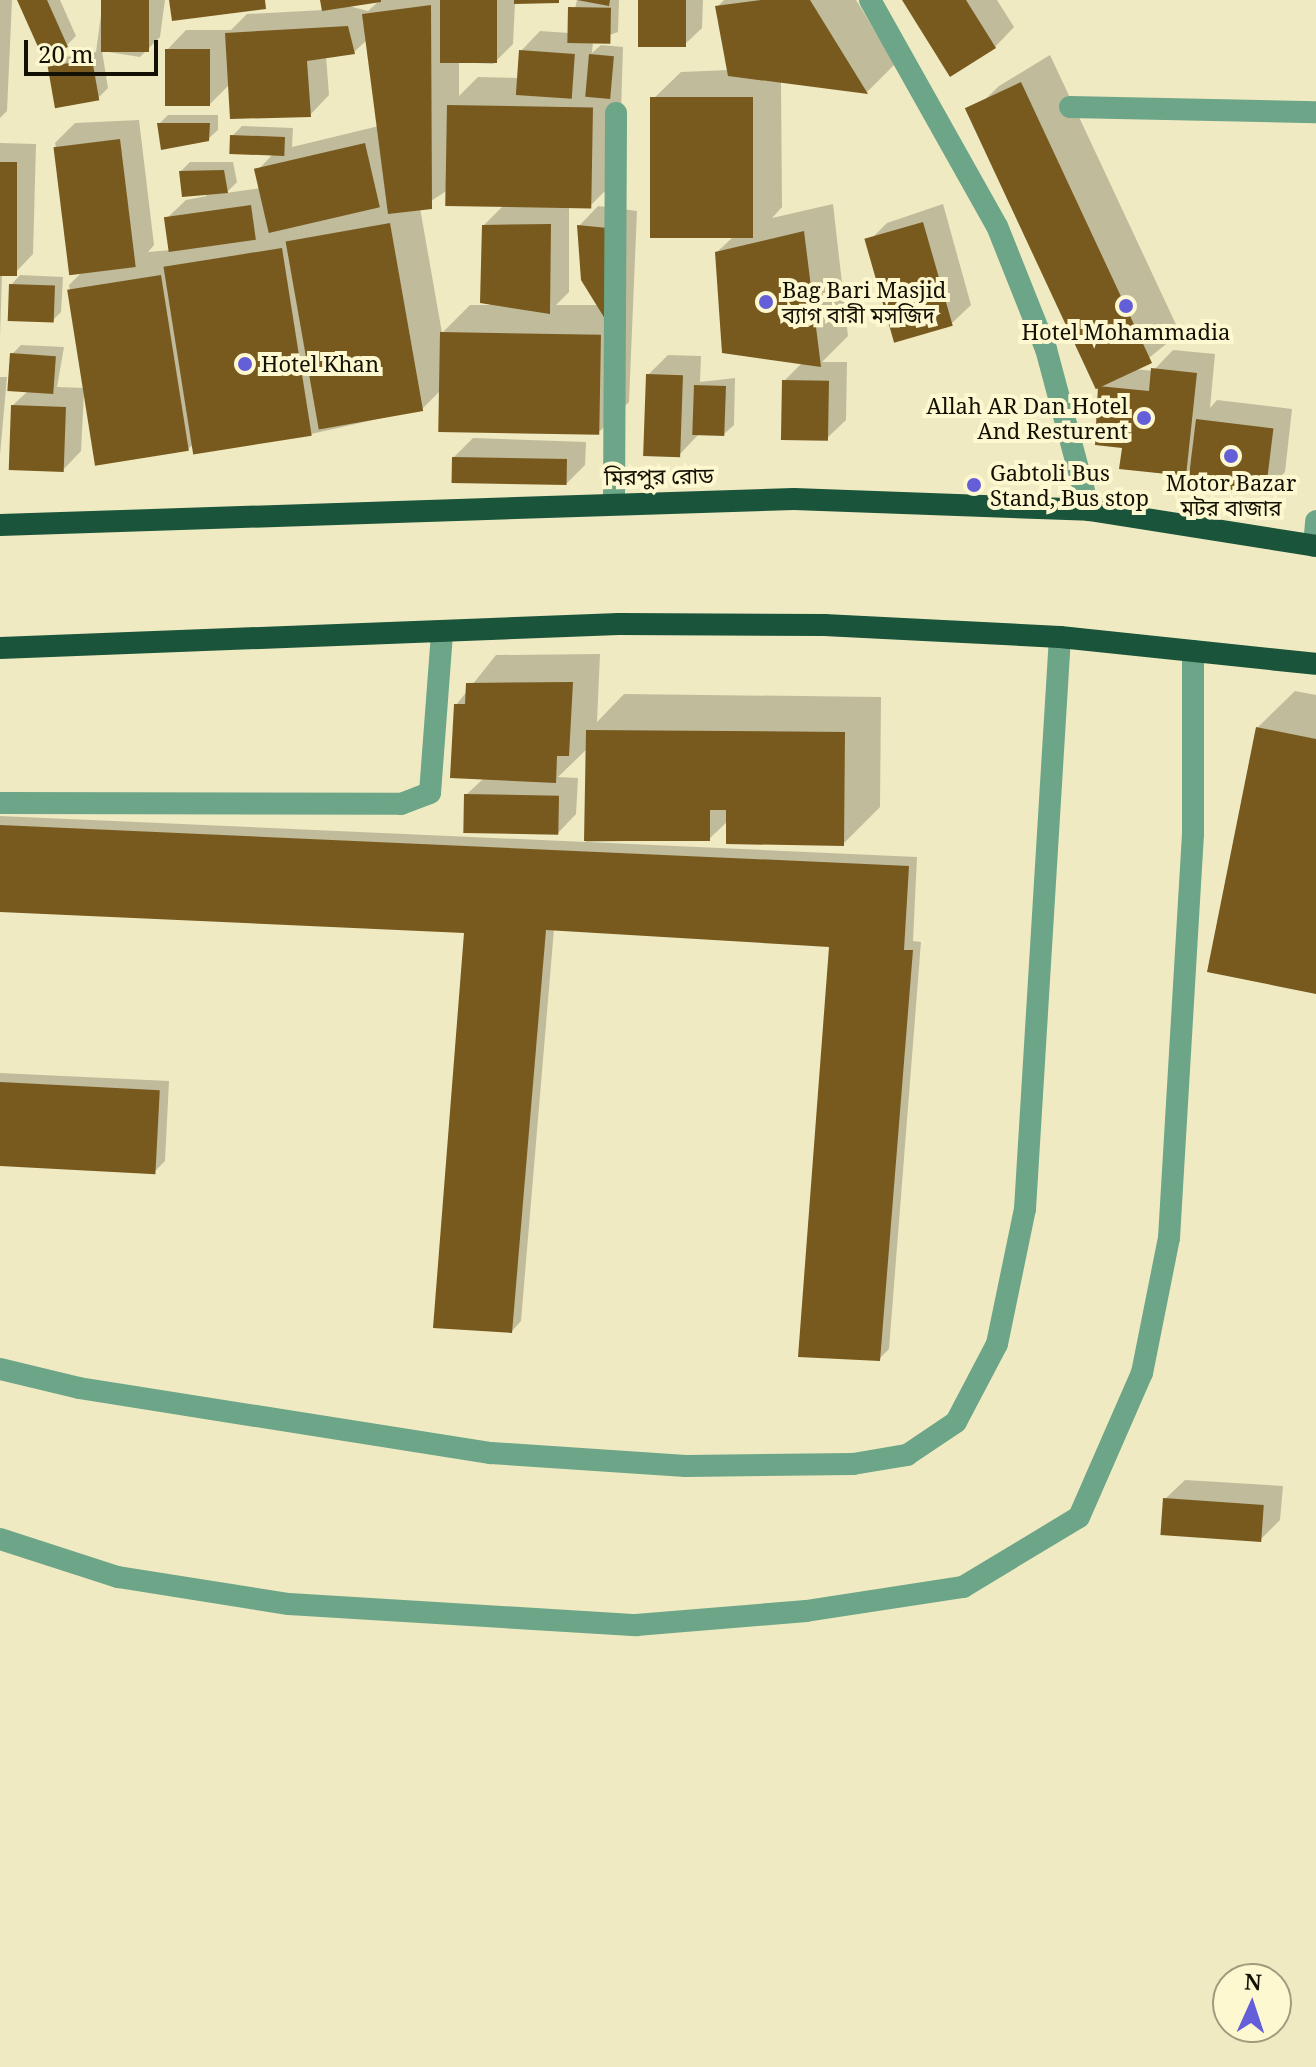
<!DOCTYPE html>
<html>
<head>
<meta charset="utf-8">
<style>
	body { margin:0 }
	#map { position:relative; width:1316px; height:2067px; overflow:hidden; background:#f0eac2; font-family:"Noto Serif","Noto Sans Bengali",serif }
	div>[style] { position:absolute }
	.shadow>* { inset:0; background:#0003 }
	.building>* { inset:0; background:#785a1f; transform-origin:0 0 }
	.service>* { height:22px; margin:-11px; padding:0 11px; transform-origin:11px; border-radius:11px; background:#6ca587 }
	.minor>* { height:22px; margin:-11px; padding:0 11px; transform-origin:11px; border-radius:11px; background:#6ca587 }
	.trunk>* { height:22px; margin:-11px; padding:0 11px; transform-origin:11px; border-radius:11px; background:#1a543a }
	.dots>* { width:22px; height:22px; translate:-50% -50%; box-sizing:border-box; border:4px solid #fdf8cf; border-radius:50% }
	span { translate:-50% -50%; white-space:nowrap; text-align:center; line-height:1.15; -webkit-text-stroke:8px #fdf8cf; paint-order:stroke }
	.poi-label { font-size:22px; color:#131104 }
	.left { translate:0 -50%; text-align:left }
	.right { translate:-100% -50%; text-align:right }
	.street-label { font-size:22px; color:#131104 }
	.north { position:absolute; left:1212px; top:1963px; width:80px; height:80px; box-sizing:border-box; background:#fdf8cf; border:2px solid #9f9c7e; border-radius:50%; rotate:3deg; font-size:22px; font-weight:700; line-height:32px; text-align:center; color:#131104 }
	.north::after { content:''; display:block; margin:auto; width:28px; height:36px; background:#645fd8; clip-path:polygon(50% 0,100% 100%,50% 72%,0 100%) }
	.scale { position:absolute; left:24px; top:40px; width:134px; height:36px; box-sizing:border-box; border:4px solid #131104; border-top:0; padding-left:10px; font-size:24px; line-height:28px; white-space:nowrap; color:#131104; -webkit-text-stroke:6px #fdf8cf; paint-order:stroke }
</style>
</head>
<body>
<div id="map">
	<div class="shadow">
		<div style="clip-path:polygon(0 0,12px 0,7px 111px,0 118px)"></div>
		<div style="clip-path:polygon(20px 0,60px 0,76px 36px,67px 45px)"></div>
		<div style="clip-path:polygon(103px 0,165px 0,160px 37px,140px 57px,102px 51px,108px 88px,98px 98px,50px 67px,59px 58px,96px 52px)"></div>
		<div style="clip-path:polygon(evenodd,322px 0,379px 0,345px 5px,368px 11px,380px 0,559px 0,515px 2px,513px 44px,493px 64px,459px 62px,459px 96px,478px 77px,518px 78px,521px 51px,540px 31px,569px 33px,577px 0,619px 0,618px 32px,593px 41px,592px 53px,601px 45px,623px 47px,619px 177px,590px 206px,569px 206px,569px 292px,556px 305px,599px 305px,579px 226px,598px 206px,637px 211px,629px 402px,600px 431px,441px 390px,422px 409px,311px 434px,196px 442px,188px 449px,84px 392px,81px 451px,62px 471px,13px 405px,29px 390px,12px 354px,21px 345px,64px 347px,57px 387px,86px 388px,69px 285px,83px 271px,55px 143px,75px 123px,139px 120px,154px 245px,148px 252px,171px 250px,166px 219px,186px 200px,207px 196px,181px 171px,190px 162px,233px 162px,237px 182px,226px 193px,261px 188px,257px 171px,273px 154px,232px 136px,242px 126px,293px 128px,292px 147px,379px 126px,368px 39px,354px 52px,326px 56px,329px 95px,310px 115px,230px 84px,209px 105px,167px 50px,186px 30px,231px 30px,247px 14px,323px 10px,322px 0,448px 190px,504px 205px,484px 225px,490px 305px,470px 305px,442px 333px,420px 208px,448px 190px)"></div>
		<div style="clip-path:polygon(640px 0,703px 0,702px 28px,682px 47px)"></div>
		<div style="clip-path:polygon(724px 0,856px 0,895px 64px,867px 92px,781px 81px,782px 207px,772px 218px,833px 204px,848px 336px,822px 362px,847px 362px,846px 420px,826px 439px,784px 381px,803px 362px,717px 252px,733px 237px,652px 100px,681px 72px,729px 70px,717px 7px)"></div>
		<div style="clip-path:polygon(904px 0,997px 0,1014px 27px,995px 47px)"></div>
		<div style="clip-path:polygon(1050px 55px,1180px 333px,1135px 369px,1153px 371px,1173px 350px,1215px 354px,1210px 408px,1217px 400px,1292px 409px,1285px 472px,1266px 491px,1192px 467px,1185px 474px,1124px 446px,1100px 387px,1105px 382px,970px 114px,999px 86px)"></div>
		<div style="clip-path:polygon(168px 115px,218px 115px,218px 130px,208px 139px,159px 124px)"></div>
		<div style="clip-path:polygon(0 143px,36px 144px,33px 254px,14px 274px,2px 274px,0 337px)"></div>
		<div style="clip-path:polygon(943px 204px,971px 305px,951px 324px,867px 243px,887px 223px)"></div>
		<div style="clip-path:polygon(20px 275px,63px 277px,61px 312px,52px 321px,11px 285px)"></div>
		<div style="clip-path:polygon(668px 355px,701px 356px,700px 382px,735px 378px,734px 425px,724px 434px,698px 435px,679px 455px,648px 375px)"></div>
		<div style="clip-path:polygon(0 377px,7px 377px,0 455px)"></div>
		<div style="clip-path:polygon(473px 438px,586px 442px,585px 465px,566px 484px,454px 457px)"></div>
		<div style="clip-path:polygon(600px 654px,597px 722px,624px 694px,881px 697px,880px 807px,843px 844px,728px 821px,709px 839px,587px 842px,917px 857px,913px 941px,921px 942px,889px 1349px,879px 1359px,831px 945px,554px 929px,521px 1321px,512px 1331px,466px 931px,0 910px,0 816px,586px 842px,588px 748px,558px 777px,578px 778px,576px 814px,557px 834px,466px 795px,484px 778px,456px 705px,496px 655px)"></div>
		<div style="clip-path:polygon(1295px 691px,1316px 695px,1316px 992px,1258px 727px)"></div>
		<div style="clip-path:polygon(0 1073px,169px 1081px,165px 1161px,155px 1171px,0 1164px)"></div>
		<div style="clip-path:polygon(1185px 1480px,1283px 1486px,1280px 1520px,1261px 1539px,1165px 1499px)"></div>
	</div>
	<div class="building">
		<div style="clip-path:polygon(17px 0,47px 0,68px 47px,43px 58px)"></div>
		<div style="left:101px;top:0;width:48px;height:52px"></div>
		<div style="clip-path:polygon(169px 0,265px 0,266px 9px,172px 21px)"></div>
		<div style="clip-path:polygon(320px 0,381px 0,381px 2px,322px 11px)"></div>
		<div style="left:440px;top:0;width:57px;height:63px"></div>
		<div style="clip-path:polygon(514px 0,559px 0,559px 3px,514px 4px)"></div>
		<div style="clip-path:polygon(577px 0,610px 0,609px 6px)"></div>
		<div style="left:638px;top:0;width:48px;height:47px"></div>
		<div style="clip-path:polygon(761px 0,810px 0,868px 94px,728px 76px,715px 6px)"></div>
		<div style="clip-path:polygon(902px 0,966px 0,996px 48px,950px 77px)"></div>
		<div style="clip-path:polygon(431px 5px,432px 209px,388px 214px,362px 14px)"></div>
		<div style="left:568px;top:7px;width:43px;height:36px;rotate:1deg"></div>
		<div style="clip-path:polygon(348px 26px,355px 54px,307px 61px,311px 117px,230px 119px,225px 33px)"></div>
		<div style="left:165px;top:49px;width:45px;height:57px"></div>
		<div style="left:519px;top:50px;width:56px;height:45px;rotate:4deg"></div>
		<div style="left:589px;top:54px;width:25px;height:43px;rotate:5deg"></div>
		<div style="left:92px;top:59px;width:42px;height:45px;rotate:80deg"></div>
		<div style="left:1021px;top:82px;width:310px;height:62px;rotate:65deg"></div>
		<div style="left:753px;top:97px;width:141px;height:103px;rotate:90deg"></div>
		<div style="left:447px;top:105px;width:146px;height:101px;rotate:1deg"></div>
		<div style="clip-path:polygon(157px 123px,210px 123px,209px 141px,161px 150px)"></div>
		<div style="left:230px;top:135px;width:55px;height:19px;rotate:2deg"></div>
		<div style="left:120px;top:139px;width:129px;height:67px;rotate:83deg"></div>
		<div style="left:365px;top:143px;width:66px;height:114px;rotate:77deg"></div>
		<div style="left:0;top:162px;width:17px;height:114px"></div>
		<div style="clip-path:polygon(224px 170px,228px 193px,182px 197px,179px 171px)"></div>
		<div style="left:251px;top:205px;width:35px;height:88px;rotate:82deg"></div>
		<div style="left:923px;top:222px;width:108px;height:61px;rotate:74deg"></div>
		<div style="left:390px;top:223px;width:191px;height:106px;rotate:80deg"></div>
		<div style="clip-path:polygon(551px 224px,550px 314px,480px 303px,482px 225px)"></div>
		<div style="clip-path:polygon(577px 225px,618px 229px,610px 327px,581px 280px)"></div>
		<div style="clip-path:polygon(804px 231px,821px 367px,722px 353px,715px 252px)"></div>
		<div style="left:282px;top:248px;width:190px;height:120px;rotate:81deg"></div>
		<div style="left:161px;top:275px;width:178px;height:95px;rotate:81deg"></div>
		<div style="left:9px;top:284px;width:46px;height:37px;rotate:2deg"></div>
		<div style="left:440px;top:332px;width:161px;height:100px;rotate:1deg"></div>
		<div style="left:10px;top:353px;width:46px;height:38px;rotate:4deg"></div>
		<div style="clip-path:polygon(1151px 368px,1197px 373px,1186px 476px,1119px 469px,1122px 448px,1095px 445px,1098px 386px,1149px 391px)"></div>
		<div style="left:646px;top:374px;width:37px;height:82px;rotate:2deg"></div>
		<div style="left:782px;top:380px;width:47px;height:60px;rotate:1deg"></div>
		<div style="left:694px;top:385px;width:32px;height:50px;rotate:2deg"></div>
		<div style="left:11px;top:405px;width:55px;height:65px;rotate:2deg"></div>
		<div style="left:1196px;top:419px;width:78px;height:66px;rotate:7deg"></div>
		<div style="left:452px;top:457px;width:115px;height:26px;rotate:1deg"></div>
		<div style="clip-path:polygon(573px 682px,569px 756px,557px 756px,556px 783px,450px 778px,454px 704px,465px 704px,466px 683px)"></div>
		<div style="clip-path:polygon(1256px 727px,1316px 739px,1316px 994px,1207px 972px)"></div>
		<div style="clip-path:polygon(586px 730px,845px 732px,844px 846px,726px 844px,726px 810px,710px 810px,710px 841px,584px 841px)"></div>
		<div style="left:464px;top:794px;width:95px;height:39px;rotate:1deg"></div>
		<div style="clip-path:polygon(0 825px,909px 866px,904px 950px,913px 950px,880px 1361px,798px 1357px,829px 947px,546px 930px,512px 1333px,433px 1328px,464px 933px,0 912px)"></div>
		<div style="left:0;top:1082px;width:160px;height:84px;rotate:3deg"></div>
		<div style="left:1163px;top:1498px;width:101px;height:37px;rotate:4deg"></div>
	</div>
	<div class="service">
		<div style="left:1314px;top:546px;width:25px;rotate:-85deg"></div>
		<div style="left:0;top:803px;width:401px;rotate:0.1deg"></div>
		<div style="left:401px;top:804px;width:31px;rotate:-21deg"></div>
		<div style="left:430px;top:793px;width:159px;rotate:-85.7deg"></div>
		<div style="left:0;top:1369px;width:81px;rotate:13.5deg"></div>
		<div style="left:79px;top:1388px;width:417px;rotate:9deg"></div>
		<div style="left:491px;top:1453px;width:195px;rotate:3.8deg"></div>
		<div style="left:686px;top:1466px;width:167px;rotate:-0.7deg"></div>
		<div style="left:853px;top:1464px;width:55px;rotate:-9.5deg"></div>
		<div style="left:907px;top:1455px;width:59px;rotate:-34deg"></div>
		<div style="left:956px;top:1422px;width:88px;rotate:-62.3deg"></div>
		<div style="left:997px;top:1344px;width:138px;rotate:-78.3deg"></div>
		<div style="left:1025px;top:1209px;width:573px;rotate:-86.5deg"></div>
		<div style="left:0;top:1539px;width:124px;rotate:17.9deg"></div>
		<div style="left:118px;top:1577px;width:173px;rotate:9deg"></div>
		<div style="left:289px;top:1604px;width:348px;rotate:3.5deg"></div>
		<div style="left:636px;top:1625px;width:171px;rotate:-4.7deg"></div>
		<div style="left:806px;top:1611px;width:159px;rotate:-8.7deg"></div>
		<div style="left:963px;top:1587px;width:135px;rotate:-31.1deg"></div>
		<div style="left:1079px;top:1517px;width:157px;rotate:-66.4deg"></div>
		<div style="left:1142px;top:1373px;width:138px;rotate:-78.7deg"></div>
		<div style="left:1169px;top:1238px;width:405px;rotate:-86.6deg"></div>
		<div style="left:1193px;top:834px;width:183px;rotate:-90deg"></div>
	</div>
	<div class="minor">
		<div style="left:870px;top:0;width:259px;rotate:60.7deg"></div>
		<div style="left:997px;top:226px;width:132px;rotate:68.3deg"></div>
		<div style="left:1046px;top:349px;width:167px;rotate:75deg"></div>
		<div style="left:1070px;top:107px;width:246px;rotate:1.2deg"></div>
		<div style="left:614px;top:502px;width:389px;rotate:-89.7deg"></div>
	</div>
	<div class="trunk">
		<div style="left:0;top:525px;width:794px;rotate:-1.88deg"></div>
		<div style="left:794px;top:499px;width:295px;rotate:2.1deg"></div>
		<div style="left:1089px;top:510px;width:230px;rotate:9deg"></div>
		<div style="left:0;top:648px;width:619px;rotate:-2.22deg"></div>
		<div style="left:619px;top:624px;width:205px;rotate:0.3deg"></div>
		<div style="left:824px;top:625px;width:236px;rotate:2.9deg"></div>
		<div style="left:1060px;top:637px;width:257px;rotate:6deg"></div>
	</div>
	<div class="dots">
		<div style="left:766px;top:302px;background:#645fd8"></div>
		<div style="left:1126px;top:306px;background:#645fd8"></div>
		<div style="left:245px;top:364px;background:#645fd8"></div>
		<div style="left:1144px;top:418px;background:#645fd8"></div>
		<div style="left:1231px;top:456px;background:#645fd8"></div>
		<div style="left:974px;top:485px;background:#645fd8"></div>
	</div>
	<div class="poi-label">
		<span class="left" style="left:782px;top:302px">Bag Bari Masjid<br>ব্যাগ বারী মসজিদ</span>
		<span style="left:1126px;top:332px">Hotel Mohammadia</span>
		<span class="left" style="left:261px;top:364px">Hotel Khan</span>
		<span class="right" style="left:1128px;top:418px">Allah AR Dan Hotel<br>And Resturent</span>
		<span class="left" style="left:990px;top:485px">Gabtoli Bus<br>Stand, Bus stop</span>
		<span style="left:1231px;top:495px">Motor Bazar<br>মটর বাজার</span>
	</div>
	<div class="street-label">
		<span style="left:659px;top:476px;rotate:-1deg">মিরপুর রোড</span>
	</div>
	<div class="north">N</div>
	<div class="scale">20 m</div>
</div>
</body>
</html>
